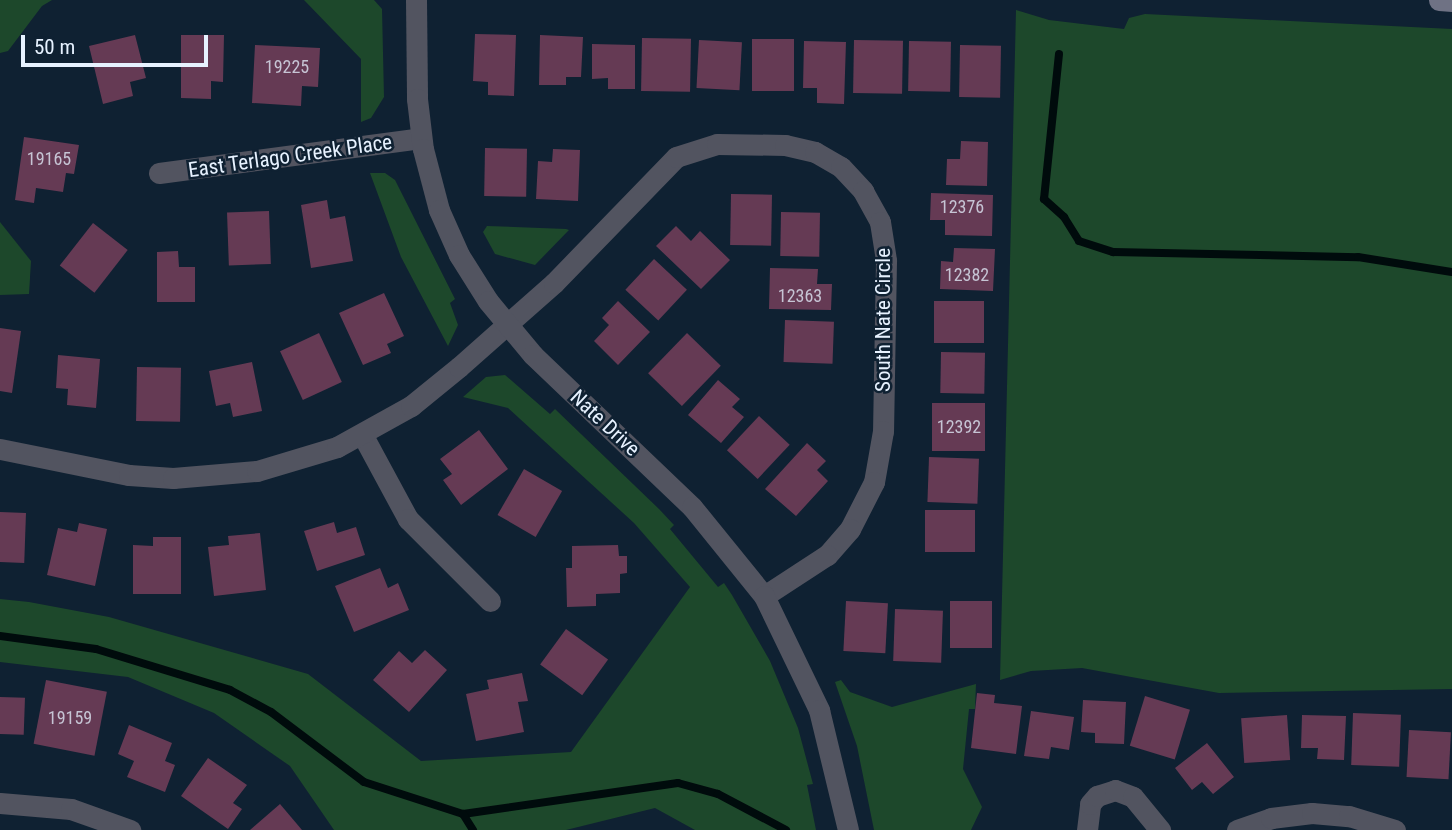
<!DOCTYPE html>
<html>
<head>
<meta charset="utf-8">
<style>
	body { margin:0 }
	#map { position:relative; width:1452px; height:830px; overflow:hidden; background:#0f2132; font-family:"Roboto Condensed",sans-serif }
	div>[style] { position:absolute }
	.green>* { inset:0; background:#1d482b }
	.stream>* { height:8px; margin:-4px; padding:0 4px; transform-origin:4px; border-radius:4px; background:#000b0c }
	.building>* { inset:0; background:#653a54; transform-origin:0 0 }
	.minor>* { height:21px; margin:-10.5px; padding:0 10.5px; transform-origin:10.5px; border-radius:10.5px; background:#525460 }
	.tertiary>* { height:21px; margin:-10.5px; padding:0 10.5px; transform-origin:10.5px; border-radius:10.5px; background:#525460 }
	.secondary>* { height:21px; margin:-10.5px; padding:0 10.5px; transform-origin:10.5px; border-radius:10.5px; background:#6f7284 }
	span { translate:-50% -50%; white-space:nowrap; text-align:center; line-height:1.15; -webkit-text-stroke:5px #0f2132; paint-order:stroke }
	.number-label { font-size:18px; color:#c6c4d4 }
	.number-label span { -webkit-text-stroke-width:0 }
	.street-label { font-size:21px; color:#e7f2ff }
	.scale { position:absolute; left:21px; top:35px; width:187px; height:32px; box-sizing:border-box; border:4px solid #e7f2ff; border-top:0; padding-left:9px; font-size:21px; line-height:24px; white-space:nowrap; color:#e7f2ff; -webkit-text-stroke:5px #0f2132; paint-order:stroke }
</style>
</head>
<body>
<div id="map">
	<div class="green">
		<div style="clip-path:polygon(0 0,52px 0,42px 6px,8px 51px,0 53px)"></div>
		<div style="clip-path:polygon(304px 0,374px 0,382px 9px,384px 97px,371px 118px,361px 122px,361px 59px)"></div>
		<div style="clip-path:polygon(1016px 10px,1049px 20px,1124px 29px,1129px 18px,1145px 14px,1452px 29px,1452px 689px,1219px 693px,1082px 668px,1031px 671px,1000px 680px)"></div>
		<div style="clip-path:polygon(370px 173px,385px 173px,395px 180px,455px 299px,450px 303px,458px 325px,448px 346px,401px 257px)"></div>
		<div style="clip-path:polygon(0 222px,31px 261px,29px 294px,0 295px)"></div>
		<div style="clip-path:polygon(487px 226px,566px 229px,569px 230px,535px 265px,495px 254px,483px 232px)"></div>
		<div style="clip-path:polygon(505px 375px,550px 414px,555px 409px,659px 509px,674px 525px,670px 529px,718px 587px,724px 583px,732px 595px,770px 661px,798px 728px,813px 784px,807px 785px,816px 830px,695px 830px,655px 808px,566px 830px,334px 830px,290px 766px,214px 713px,128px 677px,0 662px,0 599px,29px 602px,109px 617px,308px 674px,421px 761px,571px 752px,690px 587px,634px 523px,508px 408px,463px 397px,486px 377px)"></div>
		<div style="clip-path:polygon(841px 680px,850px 692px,892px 707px,976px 684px,975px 709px,969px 709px,963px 769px,982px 807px,971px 830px,874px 830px,857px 746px,835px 682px)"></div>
	</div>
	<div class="stream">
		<div style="left:1059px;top:54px;width:146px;rotate:95.9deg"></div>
		<div style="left:1044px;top:199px;width:27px;rotate:42deg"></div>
		<div style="left:1064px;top:217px;width:28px;rotate:58deg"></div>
		<div style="left:1079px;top:241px;width:36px;rotate:18deg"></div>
		<div style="left:1113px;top:252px;width:245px;rotate:1.2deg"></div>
		<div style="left:1358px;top:257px;width:95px;rotate:9.1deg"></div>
		<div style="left:0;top:636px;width:97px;rotate:7.7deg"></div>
		<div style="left:96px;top:649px;width:140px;rotate:17deg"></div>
		<div style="left:230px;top:690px;width:47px;rotate:28.2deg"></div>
		<div style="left:271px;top:712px;width:116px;rotate:37deg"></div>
		<div style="left:364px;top:782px;width:104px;rotate:17.9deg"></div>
		<div style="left:463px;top:814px;width:217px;rotate:-8.2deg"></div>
		<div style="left:678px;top:783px;width:41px;rotate:15.4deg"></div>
		<div style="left:718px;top:794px;width:77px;rotate:27.9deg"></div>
		<div style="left:463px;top:814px;width:19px;rotate:58deg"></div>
	</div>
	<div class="building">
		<div style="clip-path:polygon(475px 34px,516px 35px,514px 96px,488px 95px,488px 82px,473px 81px)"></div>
		<div style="clip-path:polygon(135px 35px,146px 78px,130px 82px,133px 96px,103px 104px,89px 46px)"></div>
		<div style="clip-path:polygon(181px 35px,224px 35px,223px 82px,211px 81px,211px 99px,181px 98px)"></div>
		<div style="clip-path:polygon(540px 35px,583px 37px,581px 77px,566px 77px,566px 85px,539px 85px)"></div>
		<div style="left:642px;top:38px;width:49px;height:53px;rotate:1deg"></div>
		<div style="left:752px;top:39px;width:42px;height:52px"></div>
		<div style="left:699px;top:40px;width:43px;height:48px;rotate:3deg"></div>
		<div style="left:854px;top:40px;width:49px;height:53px;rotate:1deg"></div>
		<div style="clip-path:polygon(804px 41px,846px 42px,844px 104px,817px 103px,817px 88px,803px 88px)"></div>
		<div style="left:909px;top:41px;width:42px;height:50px;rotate:1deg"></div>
		<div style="clip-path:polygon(592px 44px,635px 45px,635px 89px,608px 89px,608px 78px,592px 79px)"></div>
		<div style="clip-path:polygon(255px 45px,320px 48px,318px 87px,302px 86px,301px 106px,252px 103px)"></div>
		<div style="left:960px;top:45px;width:41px;height:52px;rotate:1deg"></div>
		<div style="clip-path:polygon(24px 137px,79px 145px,74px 174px,66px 173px,63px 192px,36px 188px,34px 203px,15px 200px)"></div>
		<div style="clip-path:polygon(961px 141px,988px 142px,987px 186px,946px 185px,947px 159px,960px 159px)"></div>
		<div style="left:485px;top:148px;width:42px;height:48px;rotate:1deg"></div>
		<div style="clip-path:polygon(553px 149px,580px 150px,578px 201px,536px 199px,538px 161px,552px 162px)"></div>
		<div style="clip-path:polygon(931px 193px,993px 195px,992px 236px,945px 235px,945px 220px,930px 220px)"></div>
		<div style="left:731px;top:194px;width:41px;height:51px;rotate:1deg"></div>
		<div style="clip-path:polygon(327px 200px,330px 219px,345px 216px,353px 261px,311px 268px,301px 205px)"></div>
		<div style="left:269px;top:211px;width:53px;height:42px;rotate:88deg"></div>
		<div style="left:781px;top:212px;width:39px;height:44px;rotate:1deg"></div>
		<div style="left:93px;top:223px;width:44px;height:54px;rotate:38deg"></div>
		<div style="clip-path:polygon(676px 226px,691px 241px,700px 231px,730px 260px,701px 289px,656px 246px)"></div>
		<div style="clip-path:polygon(954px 248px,995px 249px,993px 291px,940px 289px,941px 261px,953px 262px)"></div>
		<div style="clip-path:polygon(178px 251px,179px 267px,195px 267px,195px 302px,157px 302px,157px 252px)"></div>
		<div style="left:654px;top:259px;width:45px;height:42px;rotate:43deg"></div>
		<div style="clip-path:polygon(770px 268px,818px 269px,817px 284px,832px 284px,831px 310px,769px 309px)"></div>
		<div style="clip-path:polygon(384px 293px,404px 336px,387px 344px,391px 353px,363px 365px,339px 313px)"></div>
		<div style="clip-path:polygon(618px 301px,650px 332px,618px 365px,594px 341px,609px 325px,602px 318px)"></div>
		<div style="left:934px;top:301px;width:50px;height:42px"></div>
		<div style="left:785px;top:320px;width:49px;height:42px;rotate:2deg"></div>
		<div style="clip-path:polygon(0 328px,21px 331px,12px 393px,0 391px)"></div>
		<div style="left:319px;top:333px;width:54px;height:43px;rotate:65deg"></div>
		<div style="left:687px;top:333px;width:47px;height:56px;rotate:44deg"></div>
		<div style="left:941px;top:352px;width:44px;height:41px;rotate:1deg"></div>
		<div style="clip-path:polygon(58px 355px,100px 359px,96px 408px,67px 405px,68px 389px,56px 388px)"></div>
		<div style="clip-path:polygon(252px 362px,262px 411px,233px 417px,230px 403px,216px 406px,209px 371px)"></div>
		<div style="left:137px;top:367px;width:44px;height:54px;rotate:1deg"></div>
		<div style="clip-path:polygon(718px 380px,740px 399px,732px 407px,744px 417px,721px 443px,688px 415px)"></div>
		<div style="left:932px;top:403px;width:53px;height:48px"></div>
		<div style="left:759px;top:416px;width:42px;height:47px;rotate:43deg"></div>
		<div style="clip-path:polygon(479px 430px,508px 469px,461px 505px,443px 480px,452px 474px,440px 459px)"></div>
		<div style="clip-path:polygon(807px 443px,826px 461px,817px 470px,828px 481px,796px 516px,765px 489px)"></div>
		<div style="left:929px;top:457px;width:50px;height:45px;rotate:2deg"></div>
		<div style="left:524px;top:469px;width:44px;height:53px;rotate:30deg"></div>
		<div style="left:925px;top:510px;width:50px;height:42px"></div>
		<div style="left:0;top:512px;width:26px;height:50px;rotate:2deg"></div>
		<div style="clip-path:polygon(334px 522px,337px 533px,356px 527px,365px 555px,317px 571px,304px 531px)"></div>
		<div style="clip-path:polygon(79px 523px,107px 529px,95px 586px,47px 575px,58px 528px,77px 532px)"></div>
		<div style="clip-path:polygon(260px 533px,266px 590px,214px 596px,208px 547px,229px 545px,228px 536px)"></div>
		<div style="clip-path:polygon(153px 537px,181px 537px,181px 594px,133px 594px,133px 545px,153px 546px)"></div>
		<div style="clip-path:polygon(618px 545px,619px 556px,627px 556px,627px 573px,620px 574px,620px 593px,596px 594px,596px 606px,567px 607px,566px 568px,572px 568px,572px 546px)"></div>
		<div style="clip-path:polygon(380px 568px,388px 588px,398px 583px,409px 610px,354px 632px,335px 586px)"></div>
		<div style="left:846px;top:601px;width:42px;height:50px;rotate:3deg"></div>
		<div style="left:950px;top:601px;width:42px;height:47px"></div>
		<div style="left:895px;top:609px;width:48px;height:52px;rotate:2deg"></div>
		<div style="left:566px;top:629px;width:52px;height:44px;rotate:36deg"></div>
		<div style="clip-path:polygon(425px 650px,447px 670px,409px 712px,373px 680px,399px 651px,412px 663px)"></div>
		<div style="clip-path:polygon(522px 673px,528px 701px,518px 702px,524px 732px,476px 741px,466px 694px,489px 689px,487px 680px)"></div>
		<div style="left:46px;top:680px;width:62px;height:65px;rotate:11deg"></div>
		<div style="clip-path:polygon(977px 693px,995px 695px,994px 703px,1022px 706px,1016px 754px,971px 748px)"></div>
		<div style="left:1145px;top:696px;width:47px;height:52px;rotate:17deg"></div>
		<div style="left:0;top:697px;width:25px;height:37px;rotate:2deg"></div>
		<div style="clip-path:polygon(1083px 700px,1126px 702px,1124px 744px,1095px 743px,1095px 733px,1081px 732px)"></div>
		<div style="clip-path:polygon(1031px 711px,1074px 717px,1069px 750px,1051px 747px,1049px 759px,1024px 756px)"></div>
		<div style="left:1353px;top:713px;width:48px;height:52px;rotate:2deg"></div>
		<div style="left:1287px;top:715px;width:45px;height:46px;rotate:86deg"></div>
		<div style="clip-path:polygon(1302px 715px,1346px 716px,1344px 760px,1317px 759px,1318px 748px,1301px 748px)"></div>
		<div style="clip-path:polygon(129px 725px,172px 743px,165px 761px,175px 765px,165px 792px,127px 777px,134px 761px,118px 754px)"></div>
		<div style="left:1409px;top:730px;width:42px;height:47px;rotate:3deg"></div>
		<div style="clip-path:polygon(1207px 743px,1234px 777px,1213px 794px,1202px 782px,1192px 790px,1175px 768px)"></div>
		<div style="clip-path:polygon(208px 758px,247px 785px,233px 803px,242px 809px,228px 829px,181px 796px)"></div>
		<div style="clip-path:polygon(280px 804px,302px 830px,250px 830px)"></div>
	</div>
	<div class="minor">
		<div style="left:159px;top:173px;width:264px;rotate:-7.6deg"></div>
		<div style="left:362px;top:434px;width:97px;rotate:61.6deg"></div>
		<div style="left:408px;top:519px;width:116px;rotate:45deg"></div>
		<div style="left:0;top:449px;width:132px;rotate:11.4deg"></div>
		<div style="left:129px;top:475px;width:44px;rotate:3.9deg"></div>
		<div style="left:173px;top:478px;width:84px;rotate:-4.8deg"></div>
		<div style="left:257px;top:471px;width:84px;rotate:-16.7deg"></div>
		<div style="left:337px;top:447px;width:85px;rotate:-29deg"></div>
		<div style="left:411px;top:406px;width:62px;rotate:-39.1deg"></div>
		<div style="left:459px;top:367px;width:127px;rotate:-41.5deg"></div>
		<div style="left:554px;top:283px;width:175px;rotate:-45.9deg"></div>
		<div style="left:676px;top:157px;width:43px;rotate:-17.6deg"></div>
		<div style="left:717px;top:144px;width:68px;rotate:0.8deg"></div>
		<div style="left:785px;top:145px;width:31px;rotate:13deg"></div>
		<div style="left:815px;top:152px;width:30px;rotate:30deg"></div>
		<div style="left:841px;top:167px;width:33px;rotate:47deg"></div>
		<div style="left:863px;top:191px;width:35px;rotate:61deg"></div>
		<div style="left:880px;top:222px;width:39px;rotate:81deg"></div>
		<div style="left:886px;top:261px;width:170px;rotate:91deg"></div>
		<div style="left:883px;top:431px;width:52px;rotate:100deg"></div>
		<div style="left:874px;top:482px;width:53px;rotate:117.1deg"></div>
		<div style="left:850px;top:529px;width:35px;rotate:131deg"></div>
		<div style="left:827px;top:555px;width:75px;rotate:146.9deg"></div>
		<div style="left:0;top:803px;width:71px;rotate:4.8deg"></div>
		<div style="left:71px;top:809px;width:63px;rotate:19.6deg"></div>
		<div style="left:1087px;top:830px;width:26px;rotate:-83deg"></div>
		<div style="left:1090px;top:804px;width:11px;rotate:-49deg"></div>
		<div style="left:1097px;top:796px;width:19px;rotate:-18deg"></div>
		<div style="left:1115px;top:790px;width:19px;rotate:21deg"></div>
		<div style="left:1133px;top:797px;width:43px;rotate:50.7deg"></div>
		<div style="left:1237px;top:830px;width:36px;rotate:-19deg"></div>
		<div style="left:1271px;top:818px;width:41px;rotate:-7deg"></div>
		<div style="left:1312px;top:813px;width:37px;rotate:5deg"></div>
		<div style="left:1349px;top:816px;width:48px;rotate:16.9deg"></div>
	</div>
	<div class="tertiary">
		<div style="left:416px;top:0;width:99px;rotate:89.4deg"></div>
		<div style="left:417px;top:99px;width:50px;rotate:83.2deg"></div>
		<div style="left:423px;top:149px;width:63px;rotate:75.3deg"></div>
		<div style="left:439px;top:210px;width:49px;rotate:66deg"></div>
		<div style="left:459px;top:255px;width:54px;rotate:57.8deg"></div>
		<div style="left:488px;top:301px;width:70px;rotate:50.2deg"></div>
		<div style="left:533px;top:355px;width:220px;rotate:43.7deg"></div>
		<div style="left:692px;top:507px;width:114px;rotate:51deg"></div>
		<div style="left:764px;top:596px;width:127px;rotate:64.2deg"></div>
		<div style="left:819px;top:710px;width:123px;rotate:76.4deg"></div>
	</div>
	<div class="secondary">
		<div style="left:1439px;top:0;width:13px;rotate:4deg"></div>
	</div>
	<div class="number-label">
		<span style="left:287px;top:67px">19225</span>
		<span style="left:49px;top:159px">19165</span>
		<span style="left:962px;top:207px">12376</span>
		<span style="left:967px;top:275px">12382</span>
		<span style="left:800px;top:296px">12363</span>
		<span style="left:959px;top:427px">12392</span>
		<span style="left:70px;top:718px">19159</span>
	</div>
	<div class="street-label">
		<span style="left:290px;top:156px;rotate:-8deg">East Terlago Creek Place</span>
		<span style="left:883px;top:320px;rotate:-90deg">South Nate Circle</span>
		<span style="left:605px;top:423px;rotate:43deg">Nate Drive</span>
	</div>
	<div class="scale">50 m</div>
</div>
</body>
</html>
